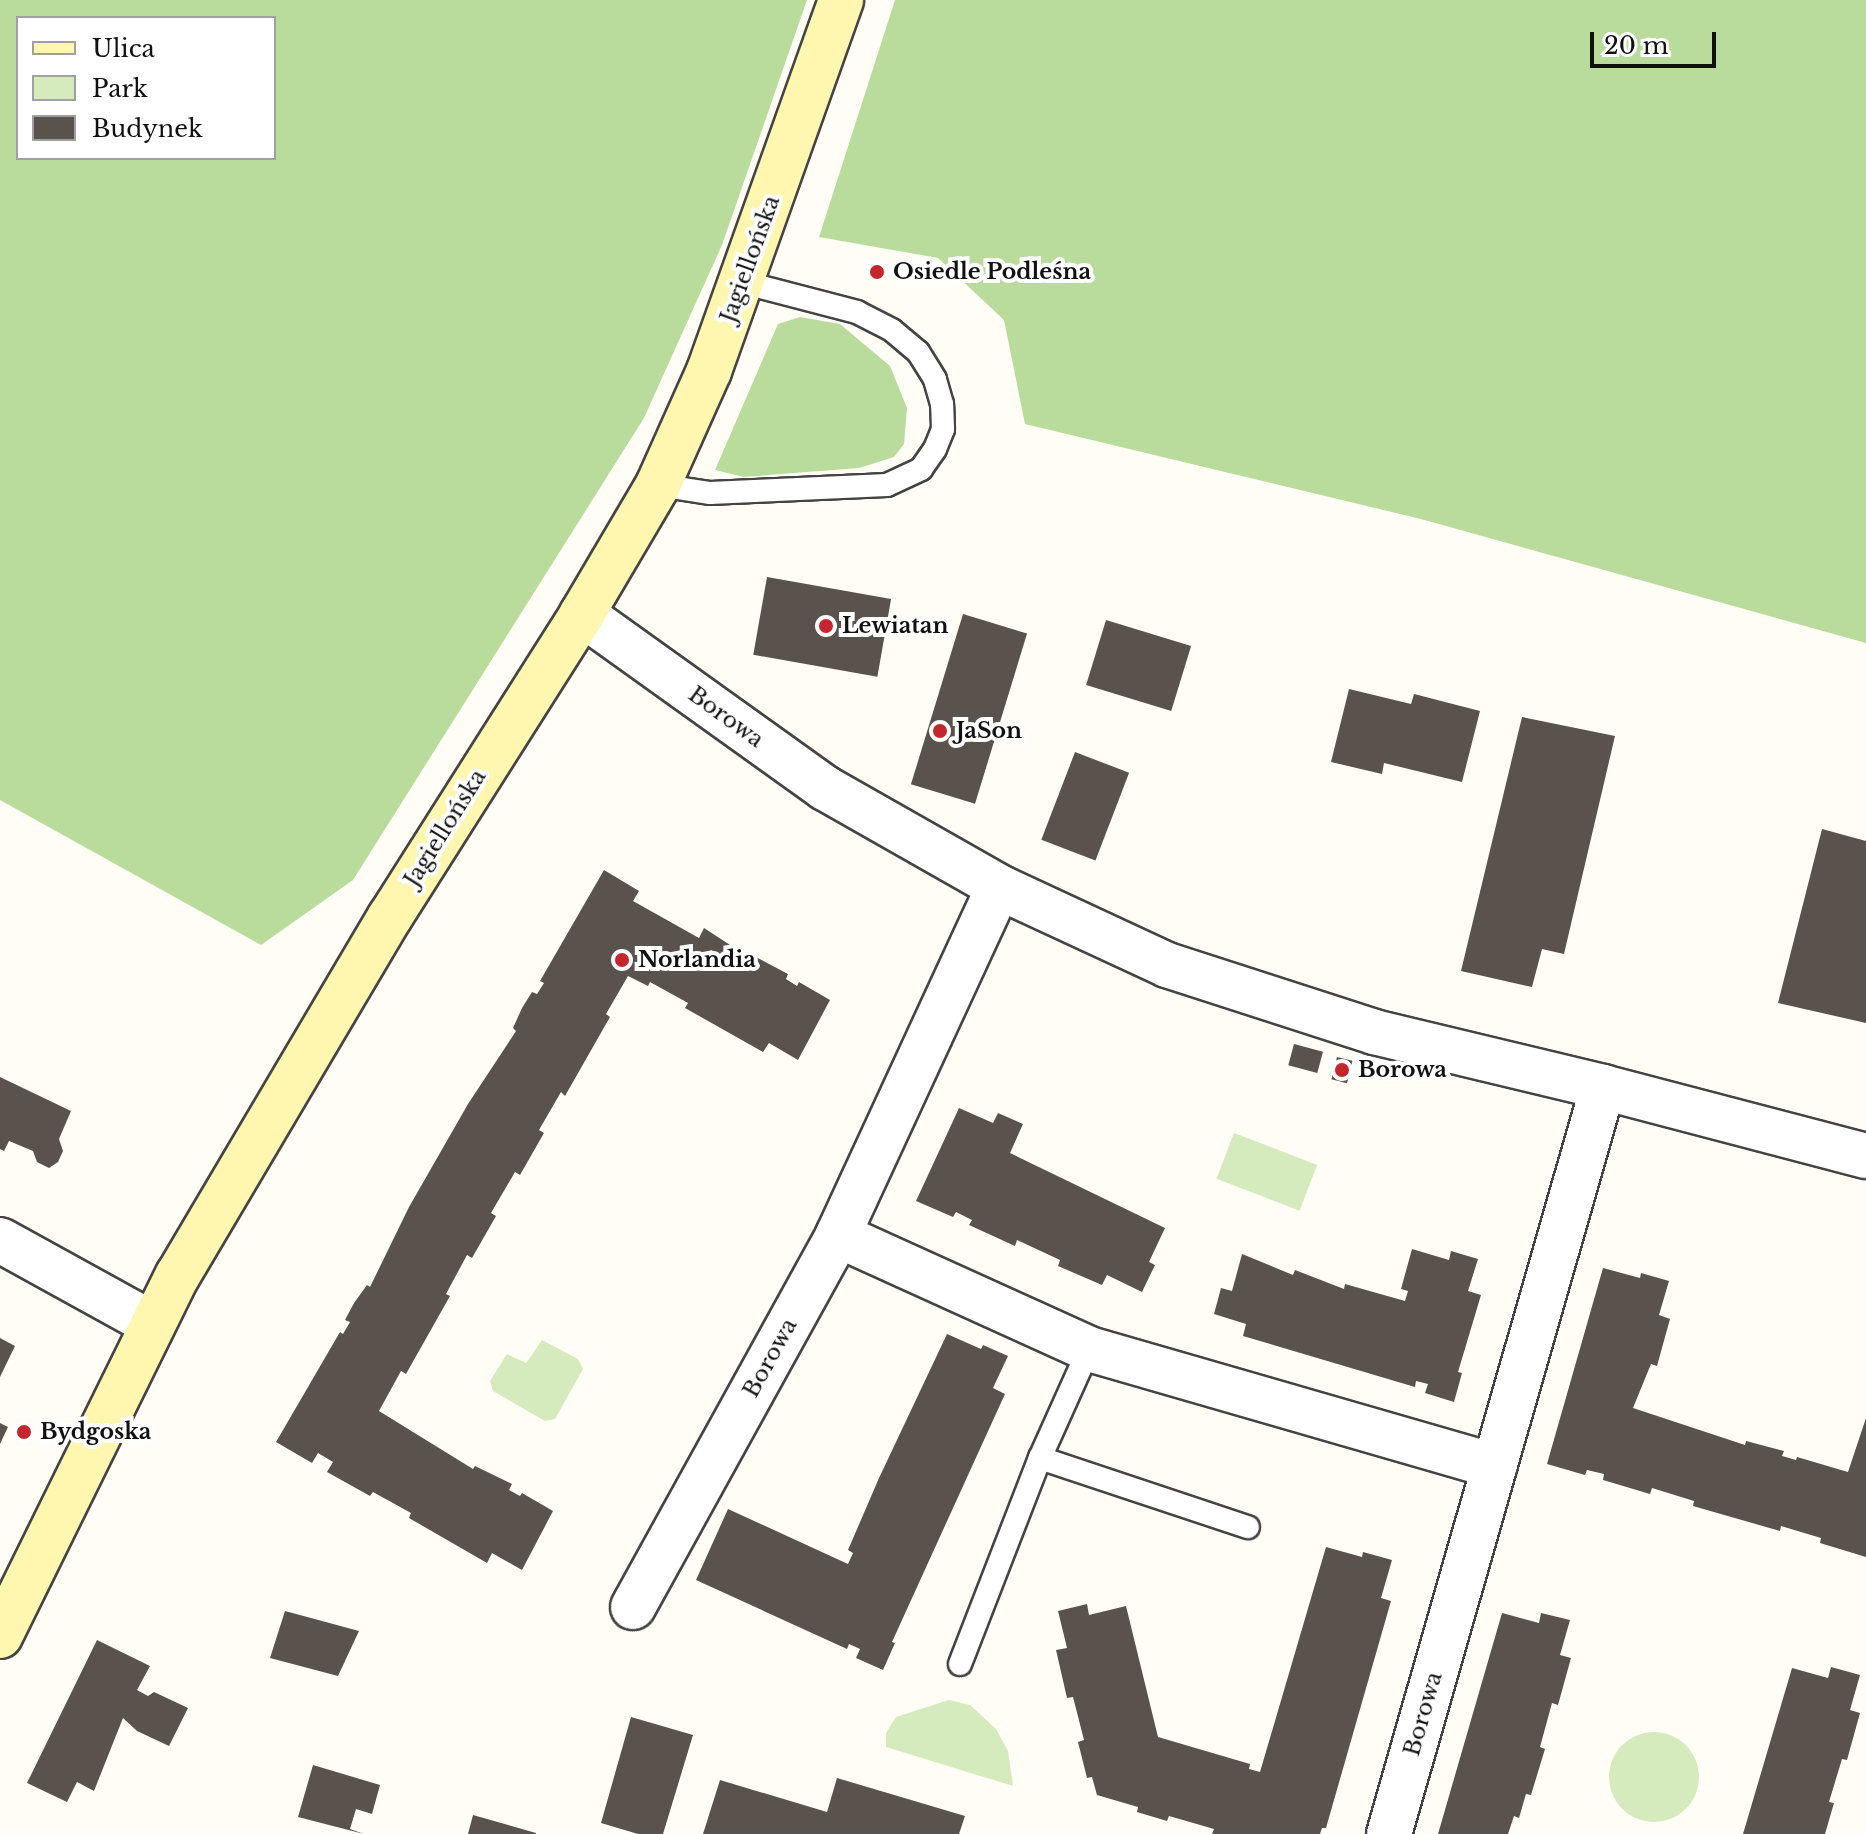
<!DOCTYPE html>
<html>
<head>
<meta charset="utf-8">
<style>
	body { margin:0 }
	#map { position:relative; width:1866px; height:1834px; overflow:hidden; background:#fffdf5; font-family:"Libre Baskerville",serif }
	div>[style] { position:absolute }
	.green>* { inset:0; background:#d5ebbd; transform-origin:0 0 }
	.round { border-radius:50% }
	.forest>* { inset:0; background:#b9dc9c }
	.building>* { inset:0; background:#5a524d; transform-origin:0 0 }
	.roads { filter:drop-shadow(2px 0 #444) drop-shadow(-2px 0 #444) drop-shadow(0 2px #444) drop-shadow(0 -2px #444) }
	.lane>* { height:22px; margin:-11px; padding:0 11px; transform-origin:11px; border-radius:11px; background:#fff }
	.street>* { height:44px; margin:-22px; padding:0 22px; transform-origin:22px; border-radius:22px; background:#fff }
	.secondary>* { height:44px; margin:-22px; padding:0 22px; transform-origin:22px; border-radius:22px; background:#fff6b0 }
	.dots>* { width:22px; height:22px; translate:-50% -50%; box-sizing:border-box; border:4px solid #fff; border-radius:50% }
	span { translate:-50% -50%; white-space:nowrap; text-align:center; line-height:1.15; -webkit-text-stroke:8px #fff; paint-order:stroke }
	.street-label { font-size:22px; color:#111 }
	.poi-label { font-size:22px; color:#111; font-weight:700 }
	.left { translate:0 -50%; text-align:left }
	.legend { position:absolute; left:16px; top:16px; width:260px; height:144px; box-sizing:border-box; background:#fff; border:2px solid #a0a0a0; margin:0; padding:10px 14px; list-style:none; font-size:24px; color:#111 }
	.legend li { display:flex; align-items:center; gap:16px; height:40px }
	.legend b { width:40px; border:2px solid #a0a0a0 }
	.scale { position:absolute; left:1590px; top:32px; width:126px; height:36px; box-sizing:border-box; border:4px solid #111; border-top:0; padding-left:10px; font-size:24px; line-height:28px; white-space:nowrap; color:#111; -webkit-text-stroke:6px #fff; paint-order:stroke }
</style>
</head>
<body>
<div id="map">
	<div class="green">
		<div style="left:1234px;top:1133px;width:89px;height:49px;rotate:21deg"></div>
		<div style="clip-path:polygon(542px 1340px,578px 1359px,583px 1369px,555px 1419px,545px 1421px,493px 1391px,490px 1381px,507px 1354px,526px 1363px)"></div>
		<div style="clip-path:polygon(949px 1700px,970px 1705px,996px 1729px,1008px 1751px,1013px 1786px,886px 1747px,886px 1733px,896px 1717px)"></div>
		<div class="round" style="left:1609px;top:1732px;width:90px;height:90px"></div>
	</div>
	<div class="forest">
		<div style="clip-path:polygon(evenodd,0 0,807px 0,722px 245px,644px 418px,353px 880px,261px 945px,0 800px,0 0,18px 18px,274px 18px,274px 158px,18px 158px,18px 18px)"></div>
		<div style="clip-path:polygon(895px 0,1866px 0,1866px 643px,1421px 519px,1025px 424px,1004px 320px,938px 258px,819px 237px)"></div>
		<div style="clip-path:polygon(800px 317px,840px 324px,890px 366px,907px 408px,904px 444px,894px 457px,859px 468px,744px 477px,715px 470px,778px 324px)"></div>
	</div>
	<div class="building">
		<div style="left:767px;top:577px;width:126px;height:79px;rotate:10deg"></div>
		<div style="left:963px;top:614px;width:67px;height:178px;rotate:17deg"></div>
		<div style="left:1106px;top:620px;width:89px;height:68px;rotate:17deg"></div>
		<div style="clip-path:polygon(1349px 689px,1411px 704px,1414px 694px,1480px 711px,1462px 782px,1384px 763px,1382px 774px,1331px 762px)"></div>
		<div style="clip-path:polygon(1522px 717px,1615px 736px,1564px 954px,1542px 949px,1532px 987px,1461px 971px)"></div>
		<div style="left:1075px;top:752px;width:58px;height:94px;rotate:21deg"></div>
		<div style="clip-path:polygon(1822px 829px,1866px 841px,1866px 1023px,1778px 1003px)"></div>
		<div style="clip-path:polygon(604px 870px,639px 891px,633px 901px,699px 938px,704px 928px,750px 958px,752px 955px,788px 974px,786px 979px,797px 986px,799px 982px,830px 1000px,798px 1060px,769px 1043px,763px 1052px,685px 1008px,688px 1003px,650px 982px,648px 986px,628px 976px,606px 1014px,610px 1017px,565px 1096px,561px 1092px,539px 1130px,544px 1133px,520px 1175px,515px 1172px,491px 1213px,496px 1216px,472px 1258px,467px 1255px,446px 1294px,450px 1296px,406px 1374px,401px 1371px,379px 1411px,473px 1469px,475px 1466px,512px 1484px,509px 1490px,520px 1496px,522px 1493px,553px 1511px,522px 1570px,492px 1553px,487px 1563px,409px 1518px,411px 1513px,373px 1492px,370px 1496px,327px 1472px,333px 1462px,318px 1453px,312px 1463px,276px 1442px,340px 1332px,343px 1334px,350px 1322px,345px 1320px,354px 1303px,367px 1285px,370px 1287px,409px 1207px,468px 1104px,516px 1031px,513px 1028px,522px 1008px,532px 992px,537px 994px,544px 983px,540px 981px)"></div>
		<div style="left:1294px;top:1044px;width:30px;height:22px;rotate:15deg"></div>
		<div style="left:1337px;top:1057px;width:16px;height:23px;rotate:14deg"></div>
		<div style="clip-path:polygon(0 1077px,71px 1111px,59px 1139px,63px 1151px,58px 1162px,49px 1168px,37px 1162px,33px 1151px,9px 1141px,4px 1151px,0 1149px)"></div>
		<div style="clip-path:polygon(959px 1108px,993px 1123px,998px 1113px,1023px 1124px,1010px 1153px,1165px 1228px,1149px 1262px,1155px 1265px,1142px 1292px,1107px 1275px,1102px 1285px,1058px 1266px,1060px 1260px,1017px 1240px,1015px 1246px,969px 1225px,972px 1220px,956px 1212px,953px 1217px,916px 1201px)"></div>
		<div style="clip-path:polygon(1412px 1249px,1449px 1260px,1451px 1251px,1478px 1259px,1468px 1291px,1481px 1295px,1458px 1372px,1462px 1373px,1454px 1402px,1425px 1393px,1428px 1384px,1416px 1381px,1415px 1387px,1243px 1336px,1246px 1324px,1214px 1314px,1221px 1288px,1232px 1291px,1242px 1254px,1293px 1275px,1295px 1270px,1344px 1289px,1345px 1284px,1405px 1301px,1408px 1291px,1401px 1289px)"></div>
		<div style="clip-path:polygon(1603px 1268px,1640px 1278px,1641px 1273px,1669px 1281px,1659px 1315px,1670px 1319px,1657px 1366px,1651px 1364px,1633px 1408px,1745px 1445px,1746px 1441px,1784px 1451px,1782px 1456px,1796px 1460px,1797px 1457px,1848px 1472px,1866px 1418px,1866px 1557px,1820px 1543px,1821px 1538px,1781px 1526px,1780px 1531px,1693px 1506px,1694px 1501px,1652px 1488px,1650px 1494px,1603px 1480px,1604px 1474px,1587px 1470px,1585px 1475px,1547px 1464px)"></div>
		<div style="clip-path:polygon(947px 1334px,981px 1349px,983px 1345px,1008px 1356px,993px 1388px,1005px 1394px,892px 1642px,895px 1643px,883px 1670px,856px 1658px,860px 1649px,849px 1644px,847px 1649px,696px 1580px,728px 1509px,848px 1564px,853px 1553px,848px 1550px,879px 1478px)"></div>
		<div style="clip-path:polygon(0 1338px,15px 1346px,0 1377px)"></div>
		<div style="clip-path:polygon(0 1423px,8px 1427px,0 1444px)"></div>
		<div style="clip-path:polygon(1326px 1547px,1362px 1557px,1363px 1552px,1392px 1560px,1381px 1598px,1391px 1601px,1326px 1828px,1322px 1828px,1320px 1834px,1212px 1834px,1214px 1829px,1169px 1816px,1167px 1821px,1137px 1812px,1138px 1807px,1097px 1795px,1092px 1777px,1087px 1778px,1078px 1742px,1084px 1740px,1073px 1697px,1067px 1698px,1056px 1650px,1067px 1648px,1058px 1611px,1087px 1604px,1089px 1615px,1126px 1606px,1158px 1737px,1250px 1764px,1249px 1769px,1260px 1772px)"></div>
		<div style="clip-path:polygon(285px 1611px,359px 1631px,338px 1676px,270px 1658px)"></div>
		<div style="clip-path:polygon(1502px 1613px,1539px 1623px,1541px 1613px,1570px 1620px,1560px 1655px,1571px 1658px,1558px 1705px,1552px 1703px,1540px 1747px,1545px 1749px,1531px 1795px,1526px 1794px,1519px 1818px,1514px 1816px,1508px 1834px,1438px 1834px)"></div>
		<div style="clip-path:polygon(97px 1640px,150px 1666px,137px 1690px,148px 1696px,154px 1692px,188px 1708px,169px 1746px,137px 1731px,123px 1718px,94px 1791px,77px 1782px,67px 1802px,27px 1783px)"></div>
		<div style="clip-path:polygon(1831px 1667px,1860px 1675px,1850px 1710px,1860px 1713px,1847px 1760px,1842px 1759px,1829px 1802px,1834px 1803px,1825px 1834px,1743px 1834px,1792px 1668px,1828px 1678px)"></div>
		<div style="clip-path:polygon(631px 1717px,693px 1735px,663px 1834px,638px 1834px,601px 1823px)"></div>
		<div style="clip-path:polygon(313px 1765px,380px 1785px,372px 1814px,356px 1809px,350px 1829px,364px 1834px,298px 1817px)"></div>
		<div style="clip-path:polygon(837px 1778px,965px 1816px,959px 1834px,703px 1834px,720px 1780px,827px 1812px)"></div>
		<div style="clip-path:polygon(473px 1815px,536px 1833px,536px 1834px,468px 1834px)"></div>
	</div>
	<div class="roads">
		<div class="lane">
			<div style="left:658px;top:485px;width:53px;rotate:8.7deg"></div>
			<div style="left:710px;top:493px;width:177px;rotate:-2.6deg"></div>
			<div style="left:887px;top:485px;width:38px;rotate:-25deg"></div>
			<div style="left:921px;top:469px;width:24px;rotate:-55deg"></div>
			<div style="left:935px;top:449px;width:22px;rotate:-68deg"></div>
			<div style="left:943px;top:429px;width:25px;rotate:-92deg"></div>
			<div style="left:942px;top:404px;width:26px;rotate:-106deg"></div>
			<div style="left:935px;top:379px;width:32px;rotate:-122deg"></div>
			<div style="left:918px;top:352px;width:34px;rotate:-140deg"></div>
			<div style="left:892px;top:330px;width:39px;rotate:-153deg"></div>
			<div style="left:857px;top:312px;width:119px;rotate:-165.4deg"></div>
			<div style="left:1040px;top:1458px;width:219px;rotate:18.4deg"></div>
			<div style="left:960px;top:1664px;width:221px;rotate:-68.8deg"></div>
			<div style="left:1040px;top:1458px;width:120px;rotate:-65.8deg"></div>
		</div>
		<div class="street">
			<div style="left:582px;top:614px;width:299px;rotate:35.6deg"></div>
			<div style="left:825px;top:788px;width:200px;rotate:29.6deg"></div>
			<div style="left:999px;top:887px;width:185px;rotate:24.9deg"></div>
			<div style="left:1167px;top:965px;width:218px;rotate:17.9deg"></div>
			<div style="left:1374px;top:1032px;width:236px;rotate:13.5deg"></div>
			<div style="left:1603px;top:1087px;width:272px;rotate:14.7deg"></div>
			<div style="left:838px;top:1235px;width:276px;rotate:24.4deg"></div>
			<div style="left:1089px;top:1349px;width:422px;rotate:16.1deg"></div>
			<div style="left:0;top:1240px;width:174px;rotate:28.9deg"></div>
			<div style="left:633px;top:1607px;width:425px;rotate:-61.1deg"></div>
			<div style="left:838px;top:1235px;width:383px;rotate:-65.2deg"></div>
			<div style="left:1389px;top:1834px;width:777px;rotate:-74.01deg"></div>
		</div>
		<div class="secondary">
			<div style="left:0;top:1636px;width:402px;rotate:-63.8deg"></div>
			<div style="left:178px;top:1275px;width:416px;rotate:-59.4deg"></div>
			<div style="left:390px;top:917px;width:359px;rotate:-57.6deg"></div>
			<div style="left:582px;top:614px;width:150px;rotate:-59.5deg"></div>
			<div style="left:658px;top:485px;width:125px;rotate:-65.9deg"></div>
			<div style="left:709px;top:371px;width:394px;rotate:-70.4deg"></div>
		</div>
	</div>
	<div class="dots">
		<div style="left:877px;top:272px;background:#c4262e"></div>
		<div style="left:826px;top:626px;background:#c4262e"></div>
		<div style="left:940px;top:731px;background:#c4262e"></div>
		<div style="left:622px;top:960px;background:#c4262e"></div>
		<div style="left:1342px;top:1070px;background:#c4262e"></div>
		<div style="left:24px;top:1432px;background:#c4262e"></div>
	</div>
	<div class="street-label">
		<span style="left:750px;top:259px;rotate:-70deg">Jagiellońska</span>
		<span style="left:726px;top:717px;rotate:36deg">Borowa</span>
		<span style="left:445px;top:828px;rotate:-58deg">Jagiellońska</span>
		<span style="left:770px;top:1358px;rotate:-61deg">Borowa</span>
		<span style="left:1423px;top:1714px;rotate:-74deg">Borowa</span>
	</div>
	<div class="poi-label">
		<span class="left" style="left:893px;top:272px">Osiedle Podleśna</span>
		<span class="left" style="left:842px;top:626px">Lewiatan</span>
		<span class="left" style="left:956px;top:731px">JaSon</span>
		<span class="left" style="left:638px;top:960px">Norlandia</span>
		<span class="left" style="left:1358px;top:1070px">Borowa</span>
		<span class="left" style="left:40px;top:1432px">Bydgoska</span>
	</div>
	<ul class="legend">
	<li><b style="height:10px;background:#fff6b0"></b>Ulica</li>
	<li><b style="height:22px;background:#d5ebbd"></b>Park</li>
	<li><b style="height:22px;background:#5a524d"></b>Budynek</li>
	</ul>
	<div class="scale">20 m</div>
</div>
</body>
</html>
